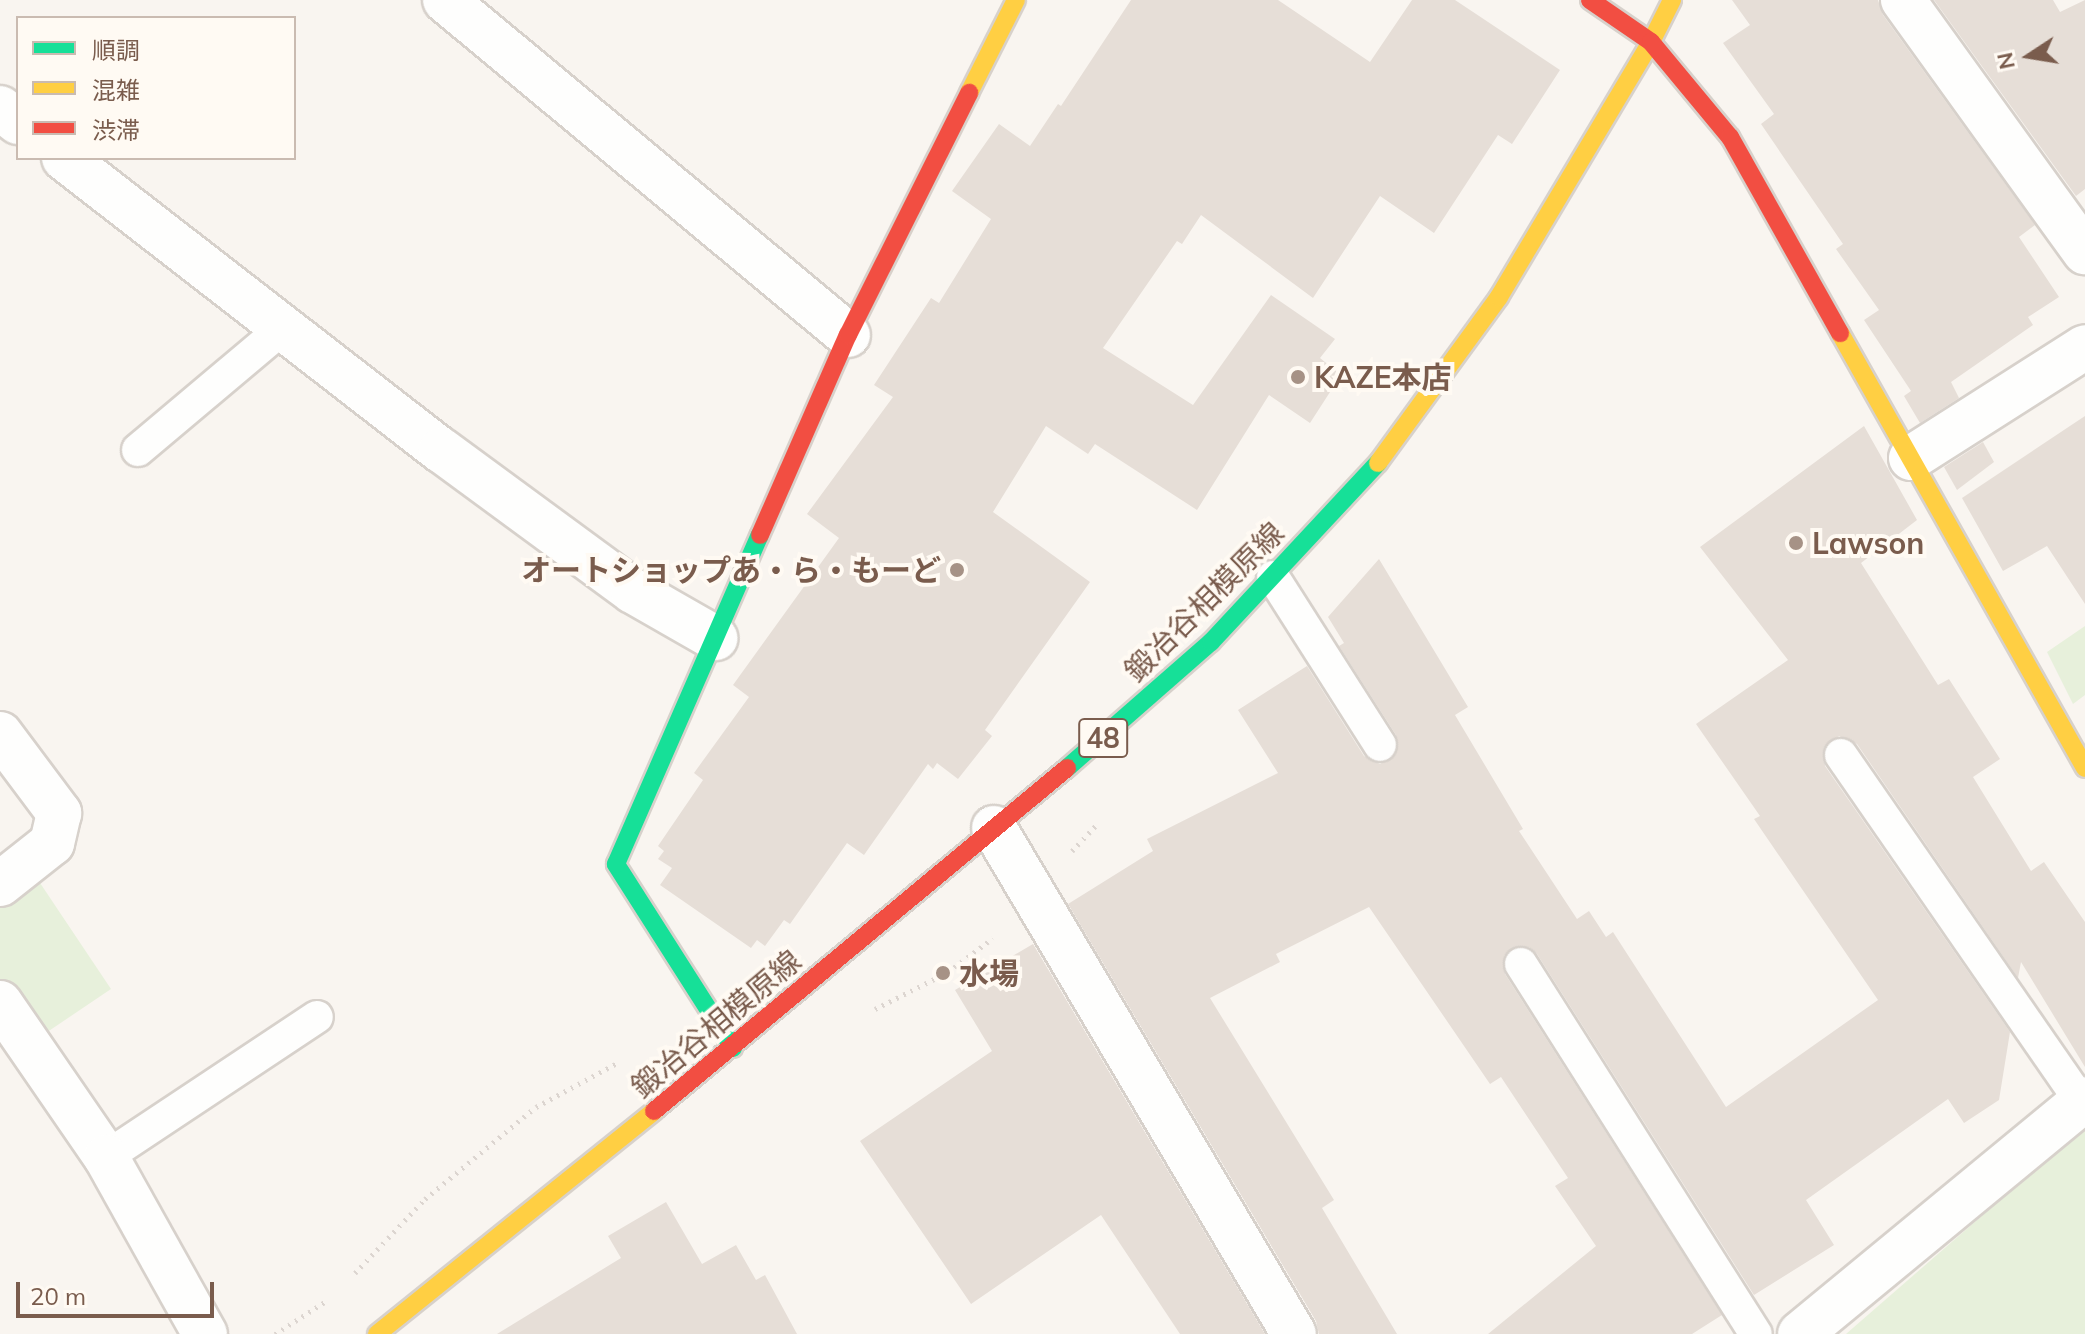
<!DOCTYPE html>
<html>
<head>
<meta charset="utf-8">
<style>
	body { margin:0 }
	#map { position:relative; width:2085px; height:1334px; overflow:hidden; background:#f9f5f0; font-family:Mulish,"Noto Sans JP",sans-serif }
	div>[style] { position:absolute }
	.green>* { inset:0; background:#e7f0db }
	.building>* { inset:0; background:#e6ded7 }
	.path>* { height:5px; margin-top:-2.5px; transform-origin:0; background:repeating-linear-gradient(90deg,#dcd5d0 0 2px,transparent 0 8px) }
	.roads { filter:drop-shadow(2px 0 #d7d1cb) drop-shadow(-2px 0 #d7d1cb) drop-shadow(0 2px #d7d1cb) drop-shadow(0 -2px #d7d1cb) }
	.lane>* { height:32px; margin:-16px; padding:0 16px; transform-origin:16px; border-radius:16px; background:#fefefd }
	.street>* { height:44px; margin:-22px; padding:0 22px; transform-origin:22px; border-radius:22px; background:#fefefd }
	.fast>* { height:18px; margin:-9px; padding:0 9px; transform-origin:9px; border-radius:9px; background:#16e098 }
	.slow>* { height:18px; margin:-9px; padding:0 9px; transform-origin:9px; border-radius:9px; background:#ffcf43 }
	.jam>* { height:18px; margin:-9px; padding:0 9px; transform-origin:9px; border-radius:9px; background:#f24e42 }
	.dots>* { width:22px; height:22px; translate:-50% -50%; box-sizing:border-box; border:4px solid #fffaf3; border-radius:50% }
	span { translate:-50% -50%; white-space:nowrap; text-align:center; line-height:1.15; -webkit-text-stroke:8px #fffaf3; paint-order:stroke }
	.shield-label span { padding:2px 6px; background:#fffaf3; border:2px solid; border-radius:6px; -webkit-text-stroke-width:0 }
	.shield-label { font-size:28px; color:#7a5c4d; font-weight:700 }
	.poi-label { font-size:30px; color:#7a5c4d; font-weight:700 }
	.left { translate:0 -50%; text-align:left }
	.right { translate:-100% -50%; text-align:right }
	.street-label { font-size:30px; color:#7a5c4d }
	.legend { position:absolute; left:16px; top:16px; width:280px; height:144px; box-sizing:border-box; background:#fffaf3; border:2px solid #cabbb1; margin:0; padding:10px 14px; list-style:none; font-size:24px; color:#7a5c4d }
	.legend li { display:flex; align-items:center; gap:16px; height:40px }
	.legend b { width:40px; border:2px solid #cabbb1 }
	.north { position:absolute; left:1989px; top:16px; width:80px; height:80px; -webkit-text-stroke:6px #fffaf3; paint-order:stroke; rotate:258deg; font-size:22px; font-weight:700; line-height:32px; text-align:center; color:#7a5c4d }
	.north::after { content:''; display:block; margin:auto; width:28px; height:36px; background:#7a5c4d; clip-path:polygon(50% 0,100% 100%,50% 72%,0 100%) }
	.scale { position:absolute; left:16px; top:1282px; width:198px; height:36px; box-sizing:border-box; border:4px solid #7a5c4d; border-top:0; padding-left:10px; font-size:24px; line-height:28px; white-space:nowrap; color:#7a5c4d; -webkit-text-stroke:6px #fffaf3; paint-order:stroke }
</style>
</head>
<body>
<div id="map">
	<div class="green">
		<div style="clip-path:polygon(2085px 626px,2085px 695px,2073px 704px,2047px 652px)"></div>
		<div style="clip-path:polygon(28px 865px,111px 989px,28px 1045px,0 1003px,0 884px)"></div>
		<div style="clip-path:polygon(2085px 1126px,2085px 1334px,1846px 1334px)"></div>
	</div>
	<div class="building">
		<div style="clip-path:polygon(1131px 0,1278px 0,1370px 62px,1412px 0,1455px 0,1560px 70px,1512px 144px,1498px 135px,1434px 233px,1380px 196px,1313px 298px,1201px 215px,1182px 244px,1177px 241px,1103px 348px,1193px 405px,1271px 295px,1335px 339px,1320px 358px,1341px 375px,1310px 423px,1269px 395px,1197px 510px,1095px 444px,1088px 454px,1046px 426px,993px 512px,1090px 582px,985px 730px,992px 736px,958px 779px,937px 763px,933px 769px,928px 764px,864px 855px,847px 843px,790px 924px,784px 920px,765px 946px,757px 940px,751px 948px,660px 885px,672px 868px,658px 859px,664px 851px,658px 846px,703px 780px,694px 773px,749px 697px,733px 685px,839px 538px,807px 514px,893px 397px,874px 385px,931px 298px,939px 303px,991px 219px,952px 191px,999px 124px,1030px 146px,1058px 104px,1061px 106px)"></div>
		<div style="clip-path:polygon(1732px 0,1878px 0,1883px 15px,2035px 225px,2019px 237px,2059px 297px,2028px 317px,2033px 325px,1951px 382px,1959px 398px,1920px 423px,1904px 396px,1911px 391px,1864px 320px,1879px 310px,1836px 249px,1843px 244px,1761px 124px,1774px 114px,1723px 43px,1750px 25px)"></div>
		<div style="clip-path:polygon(1934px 0,2053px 0,2060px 12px,2085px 0,2085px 189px,2076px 196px)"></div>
		<div style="clip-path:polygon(2085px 416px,2085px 604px,2047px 546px,2003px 571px,1962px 498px)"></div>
		<div style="clip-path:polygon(1864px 426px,1917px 520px,1861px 563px,1938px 685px,1949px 679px,2000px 759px,1973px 777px,2031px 871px,2044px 862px,2085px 922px,2085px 1067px,2021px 962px,2018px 978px,1857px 744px,1839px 736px,1824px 748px,1825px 766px,2010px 1032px,1999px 1100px,1964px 1123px,1948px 1099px,1806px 1200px,1834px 1245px,1754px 1295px,1537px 954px,1529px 947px,1512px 948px,1504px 956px,1505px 974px,1722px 1315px,1692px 1334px,1488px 1334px,1596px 1246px,1555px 1186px,1568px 1178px,1501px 1077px,1490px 1084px,1369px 907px,1276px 954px,1280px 962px,1210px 998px,1334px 1200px,1322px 1208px,1397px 1334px,1319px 1334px,1316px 1321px,1068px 904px,1153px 851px,1147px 839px,1278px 773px,1238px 710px,1307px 666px,1364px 756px,1380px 764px,1396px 754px,1396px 735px,1339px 646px,1344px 643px,1328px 617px,1379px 559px,1468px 707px,1455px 715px,1523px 829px,1519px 831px,1577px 919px,1589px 911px,1606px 937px,1613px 932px,1726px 1107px,1878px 1000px,1754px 819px,1760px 816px,1696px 724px,1788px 660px,1700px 547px)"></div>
		<div style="clip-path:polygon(1983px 442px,1994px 462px,1957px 490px,1944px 467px)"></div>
		<div style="clip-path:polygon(1033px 944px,1265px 1334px,1180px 1334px,1101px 1215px,971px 1304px,860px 1141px,992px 1051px,955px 990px)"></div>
		<div style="clip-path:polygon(666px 1202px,702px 1264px,736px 1245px,756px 1280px,765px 1275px,797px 1334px,497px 1334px,621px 1258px,608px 1236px)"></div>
	</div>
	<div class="path">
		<div style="left:1072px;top:851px;width:38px;rotate:-47deg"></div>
		<div style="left:875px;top:1009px;width:82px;rotate:-26.9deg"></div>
		<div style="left:948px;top:972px;width:56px;rotate:-37.1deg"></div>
		<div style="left:355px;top:1273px;width:102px;rotate:-46.6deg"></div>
		<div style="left:425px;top:1199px;width:144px;rotate:-39.7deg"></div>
		<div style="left:536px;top:1107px;width:92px;rotate:-28.5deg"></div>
		<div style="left:275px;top:1334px;width:63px;rotate:-32.7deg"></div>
	</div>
	<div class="roads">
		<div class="lane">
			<div style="left:138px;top:450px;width:189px;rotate:-40.1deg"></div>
			<div style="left:1273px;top:577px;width:199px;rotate:57.5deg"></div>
			<div style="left:1841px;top:755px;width:422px;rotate:55.3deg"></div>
			<div style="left:1521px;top:964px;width:438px;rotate:57.6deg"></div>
			<div style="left:106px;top:1157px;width:253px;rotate:-33.6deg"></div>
		</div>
		<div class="street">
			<div style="left:445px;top:0;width:524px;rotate:39.74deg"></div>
			<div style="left:1903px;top:0;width:311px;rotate:54.2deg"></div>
			<div style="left:0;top:108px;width:23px;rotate:38deg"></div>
			<div style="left:64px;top:158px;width:477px;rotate:37.8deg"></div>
			<div style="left:441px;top:450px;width:238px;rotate:36.3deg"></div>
			<div style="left:633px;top:591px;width:95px;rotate:29.8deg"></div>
			<div style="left:1911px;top:458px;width:206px;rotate:-32.5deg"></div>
			<div style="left:0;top:734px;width:99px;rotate:53.2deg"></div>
			<div style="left:59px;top:813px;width:31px;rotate:103deg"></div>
			<div style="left:52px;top:843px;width:66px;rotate:141.7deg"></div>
			<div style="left:994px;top:828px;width:588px;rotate:59.34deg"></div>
			<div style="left:0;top:1003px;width:187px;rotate:55.5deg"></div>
			<div style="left:106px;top:1157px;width:203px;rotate:60.8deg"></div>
			<div style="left:1800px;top:1334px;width:369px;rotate:-39.5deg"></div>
		</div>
		<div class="fast">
			<div style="left:1067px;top:768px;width:191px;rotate:-41.2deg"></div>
			<div style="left:1211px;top:642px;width:245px;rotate:-47deg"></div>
			<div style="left:733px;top:1048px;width:218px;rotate:-122.5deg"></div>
			<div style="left:616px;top:864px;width:359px;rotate:-66.4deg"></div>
		</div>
		<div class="slow">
			<div style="left:969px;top:93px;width:104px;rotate:-63.2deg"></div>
			<div style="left:1840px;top:333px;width:499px;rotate:60.6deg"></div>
			<div style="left:1378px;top:463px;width:205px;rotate:-53.9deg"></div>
			<div style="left:1499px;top:297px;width:297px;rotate:-59.2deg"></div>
			<div style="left:1651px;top:42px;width:47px;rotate:-63.4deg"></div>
			<div style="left:377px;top:1334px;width:356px;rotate:-38.8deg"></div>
		</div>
		<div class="jam">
			<div style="left:1590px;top:0;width:74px;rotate:34.5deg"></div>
			<div style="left:1651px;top:42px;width:124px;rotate:50.3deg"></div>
			<div style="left:1730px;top:137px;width:225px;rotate:60.7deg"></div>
			<div style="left:760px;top:535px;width:219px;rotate:-66.3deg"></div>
			<div style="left:848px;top:335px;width:271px;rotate:-63.4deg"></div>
			<div style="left:654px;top:1111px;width:537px;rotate:-39.71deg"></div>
		</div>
	</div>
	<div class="dots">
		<div style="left:1298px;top:377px;background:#a69286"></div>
		<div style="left:1796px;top:543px;background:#a69286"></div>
		<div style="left:957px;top:570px;background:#a69286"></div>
		<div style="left:943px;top:973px;background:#a69286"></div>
	</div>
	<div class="shield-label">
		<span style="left:1103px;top:738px">48</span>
	</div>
	<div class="poi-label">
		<span class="left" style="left:1314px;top:377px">KAZE本店</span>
		<span class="left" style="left:1812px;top:543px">Lawson</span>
		<span class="right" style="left:941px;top:570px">オートショップあ・ら・もーど</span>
		<span class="left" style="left:959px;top:973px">水場</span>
	</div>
	<div class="street-label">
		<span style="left:1204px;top:602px;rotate:-45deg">鍛冶谷相模原線</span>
		<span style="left:716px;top:1024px;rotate:-40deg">鍛冶谷相模原線</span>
	</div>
	<ul class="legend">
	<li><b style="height:10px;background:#16e098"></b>順調</li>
	<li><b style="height:10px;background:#ffcf43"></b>混雑</li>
	<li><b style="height:10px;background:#f24e42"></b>渋滞</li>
	</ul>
	<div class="north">N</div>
	<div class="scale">20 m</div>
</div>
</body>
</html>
